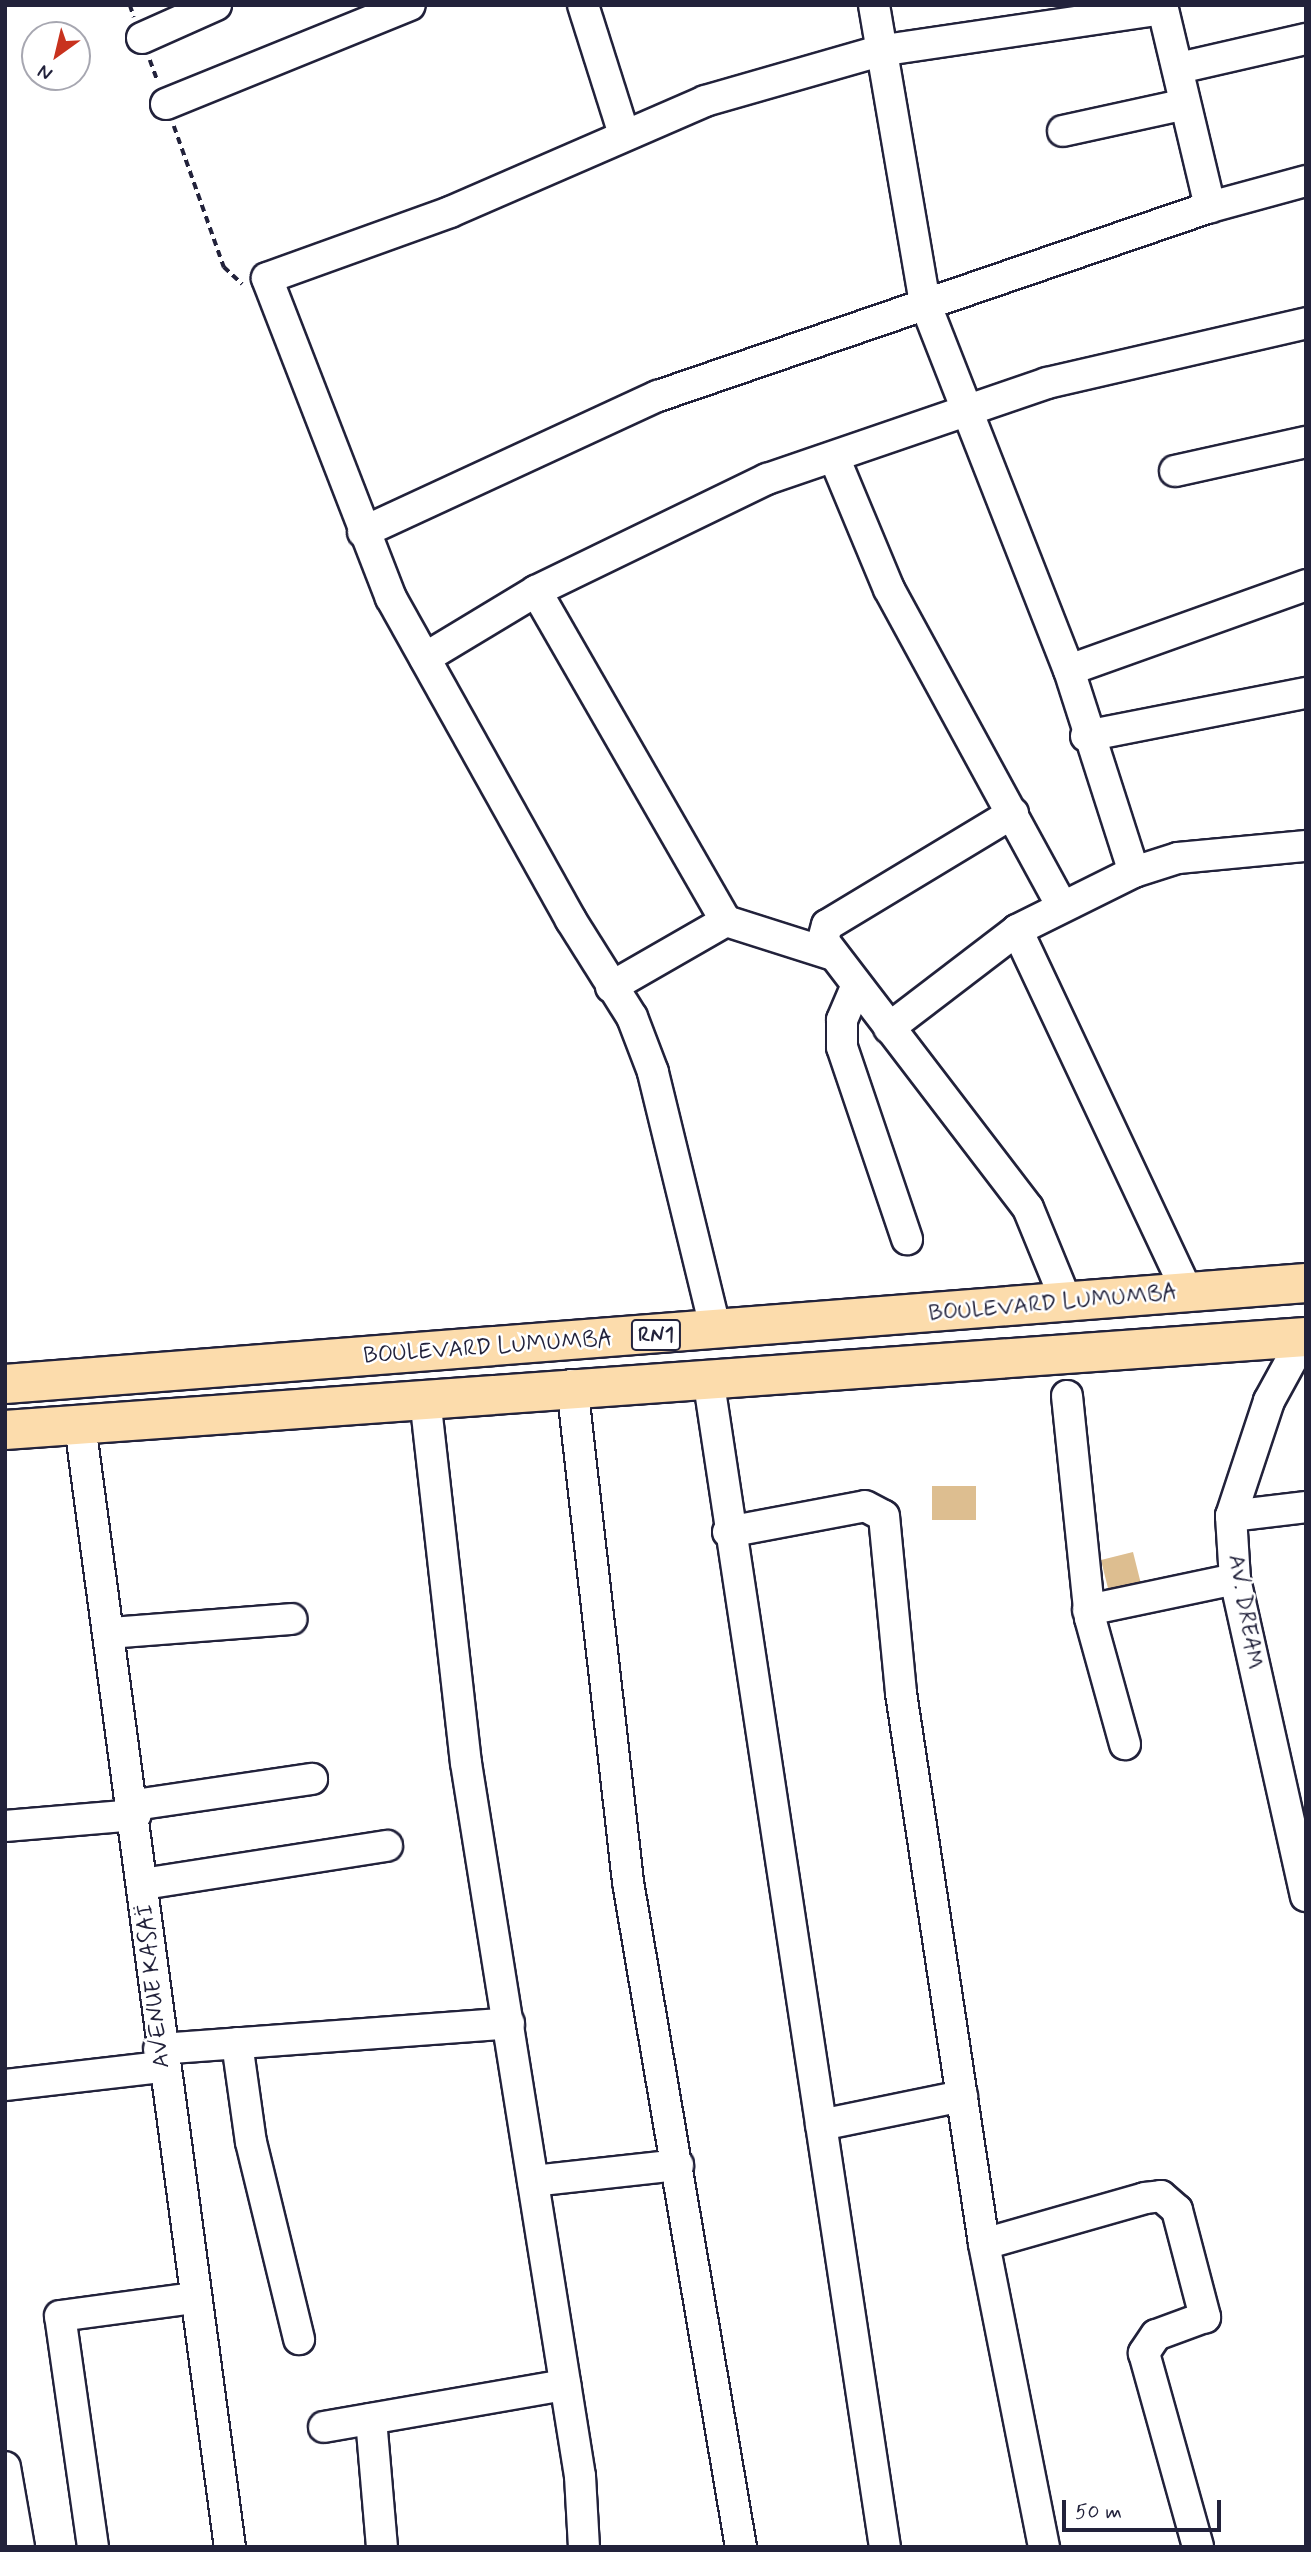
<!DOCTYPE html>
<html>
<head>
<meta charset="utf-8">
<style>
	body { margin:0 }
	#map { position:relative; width:1311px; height:2552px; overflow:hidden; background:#fff; font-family:Mynerve,sans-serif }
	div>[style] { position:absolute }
	.building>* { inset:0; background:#ddbe90; transform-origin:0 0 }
	.path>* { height:3.5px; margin-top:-1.75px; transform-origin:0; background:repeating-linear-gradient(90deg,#22223b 0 7px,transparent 0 12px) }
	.roads { filter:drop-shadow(2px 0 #22223b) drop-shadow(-2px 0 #22223b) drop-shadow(0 2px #22223b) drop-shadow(0 -2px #22223b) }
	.minor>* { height:30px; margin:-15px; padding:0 15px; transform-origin:15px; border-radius:15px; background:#fff }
	.highway>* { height:38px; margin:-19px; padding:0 19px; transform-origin:19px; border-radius:19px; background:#fcdcac }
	span { translate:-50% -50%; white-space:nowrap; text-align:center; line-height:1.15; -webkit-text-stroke:5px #fff; paint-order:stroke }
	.shield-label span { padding:2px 5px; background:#fff; border:2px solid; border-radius:5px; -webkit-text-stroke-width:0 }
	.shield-label { font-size:21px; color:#22223b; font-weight:700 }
	.street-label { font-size:23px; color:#22223b }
	.frame { position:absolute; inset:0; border:7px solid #22223b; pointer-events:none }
	.north { position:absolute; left:21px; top:21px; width:70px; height:70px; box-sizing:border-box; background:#fff; border:2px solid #a7a7b1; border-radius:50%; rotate:214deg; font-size:19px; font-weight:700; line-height:28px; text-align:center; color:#22223b }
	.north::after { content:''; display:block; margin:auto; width:24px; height:32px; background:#c8321e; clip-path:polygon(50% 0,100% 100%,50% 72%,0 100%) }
	.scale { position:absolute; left:1062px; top:2500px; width:159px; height:32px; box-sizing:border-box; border:4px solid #22223b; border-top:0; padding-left:9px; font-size:21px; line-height:24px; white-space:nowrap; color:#22223b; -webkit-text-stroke:5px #fff; paint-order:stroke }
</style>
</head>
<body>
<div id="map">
	<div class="building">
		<div style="left:932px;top:1486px;width:44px;height:34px"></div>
		<div style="left:1133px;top:1552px;width:44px;height:33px;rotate:76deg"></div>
	</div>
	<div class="path">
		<div style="left:130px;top:5px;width:13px;rotate:72deg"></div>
		<div style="left:150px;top:60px;width:23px;rotate:70deg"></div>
		<div style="left:174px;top:126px;width:150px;rotate:70.5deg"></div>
		<div style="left:224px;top:267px;width:25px;rotate:43deg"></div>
	</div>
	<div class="roads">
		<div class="minor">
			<div style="left:583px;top:5px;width:135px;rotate:72.4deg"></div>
			<div style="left:874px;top:5px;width:302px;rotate:80.3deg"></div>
			<div style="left:925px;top:303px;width:394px;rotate:68.6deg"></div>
			<div style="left:1069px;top:670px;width:212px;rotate:72.2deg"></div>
			<div style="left:1162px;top:5px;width:208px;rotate:76.6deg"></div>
			<div style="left:142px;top:38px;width:81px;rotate:-24deg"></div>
			<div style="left:1179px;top:68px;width:130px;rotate:-12.9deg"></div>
			<div style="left:166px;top:104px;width:263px;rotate:-22.1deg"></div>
			<div style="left:1063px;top:131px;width:121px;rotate:-12.4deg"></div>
			<div style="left:834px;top:457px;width:143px;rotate:67.4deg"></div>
			<div style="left:889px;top:589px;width:360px;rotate:61.4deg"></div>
			<div style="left:1175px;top:471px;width:134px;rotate:-12.5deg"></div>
			<div style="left:363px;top:532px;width:325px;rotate:-24.8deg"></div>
			<div style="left:658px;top:396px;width:583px;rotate:-18.9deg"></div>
			<div style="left:1210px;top:207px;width:99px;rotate:-15.2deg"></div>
			<div style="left:536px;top:591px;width:381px;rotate:60.1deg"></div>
			<div style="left:726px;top:921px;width:109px;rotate:17.6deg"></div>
			<div style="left:425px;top:658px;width:130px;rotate:-31.1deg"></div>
			<div style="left:536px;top:591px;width:257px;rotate:-25.9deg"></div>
			<div style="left:767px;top:479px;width:296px;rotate:-18.9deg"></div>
			<div style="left:1047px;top:383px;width:266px;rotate:-13deg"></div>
			<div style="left:1069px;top:670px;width:252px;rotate:-19.7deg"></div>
			<div style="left:1086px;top:736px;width:224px;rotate:-11.1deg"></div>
			<div style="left:1013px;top:813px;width:217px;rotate:148.9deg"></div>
			<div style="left:827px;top:925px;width:16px;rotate:105deg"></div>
			<div style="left:823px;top:940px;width:337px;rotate:52.6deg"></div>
			<div style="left:1028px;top:1208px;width:103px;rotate:67.7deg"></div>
			<div style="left:1017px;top:930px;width:402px;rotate:64.8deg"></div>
			<div style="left:611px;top:987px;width:133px;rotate:-29.9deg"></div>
			<div style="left:856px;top:987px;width:36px;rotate:113deg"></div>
			<div style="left:842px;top:1020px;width:27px;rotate:90deg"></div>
			<div style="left:842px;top:1047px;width:203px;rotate:71.3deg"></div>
			<div style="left:889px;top:1028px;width:161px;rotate:-37.4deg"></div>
			<div style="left:1017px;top:930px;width:131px;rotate:-26.4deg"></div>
			<div style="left:1134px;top:872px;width:46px;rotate:-17.7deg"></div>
			<div style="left:1178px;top:858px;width:129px;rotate:-5.4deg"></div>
			<div style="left:716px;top:1331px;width:267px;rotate:-103.7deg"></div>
			<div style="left:653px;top:1072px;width:59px;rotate:-110.9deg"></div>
			<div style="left:632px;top:1017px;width:115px;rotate:-122.2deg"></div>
			<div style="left:571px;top:920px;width:369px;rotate:-119.2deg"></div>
			<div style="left:391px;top:598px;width:343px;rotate:-111.2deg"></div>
			<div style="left:267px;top:278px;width:195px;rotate:-19.8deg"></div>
			<div style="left:450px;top:212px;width:278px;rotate:-23.5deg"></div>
			<div style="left:705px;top:101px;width:181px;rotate:-16deg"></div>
			<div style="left:879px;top:51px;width:286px;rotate:-8.4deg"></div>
			<div style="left:1304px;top:1337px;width:73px;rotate:118.7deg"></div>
			<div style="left:1269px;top:1401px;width:121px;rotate:108.3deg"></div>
			<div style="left:1231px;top:1516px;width:63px;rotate:86.4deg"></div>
			<div style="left:1235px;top:1579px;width:325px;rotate:77.4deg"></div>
			<div style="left:708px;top:1377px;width:1183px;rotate:81.4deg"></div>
			<div style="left:572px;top:1385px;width:500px;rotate:83.57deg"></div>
			<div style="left:628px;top:1882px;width:675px;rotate:80.36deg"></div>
			<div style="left:1067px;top:1396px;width:223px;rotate:84.1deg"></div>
			<div style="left:1090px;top:1618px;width:131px;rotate:74.5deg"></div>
			<div style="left:425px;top:1398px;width:367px;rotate:83.6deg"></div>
			<div style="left:466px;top:1763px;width:722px;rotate:80.92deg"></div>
			<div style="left:580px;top:2476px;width:71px;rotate:86.8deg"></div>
			<div style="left:80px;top:1425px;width:1132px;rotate:82.39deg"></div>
			<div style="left:1231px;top:1516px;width:76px;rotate:-6.8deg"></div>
			<div style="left:728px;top:1532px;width:139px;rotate:-10.7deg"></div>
			<div style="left:865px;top:1506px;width:21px;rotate:28deg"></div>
			<div style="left:884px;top:1516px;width:178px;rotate:84.5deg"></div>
			<div style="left:901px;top:1693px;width:557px;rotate:81.43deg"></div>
			<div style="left:984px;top:2244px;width:309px;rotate:78.8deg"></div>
			<div style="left:1088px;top:1610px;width:150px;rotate:-11.9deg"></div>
			<div style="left:110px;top:1633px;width:182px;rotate:-4.4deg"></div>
			<div style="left:135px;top:1805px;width:179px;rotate:-8.4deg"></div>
			<div style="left:5px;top:1826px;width:131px;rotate:-4.8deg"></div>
			<div style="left:143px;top:1884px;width:247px;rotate:-8.9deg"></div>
			<div style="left:237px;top:2043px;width:100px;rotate:82deg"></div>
			<div style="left:251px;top:2142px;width:203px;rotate:76.3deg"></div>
			<div style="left:159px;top:2049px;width:351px;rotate:-4.2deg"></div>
			<div style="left:5px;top:2085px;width:157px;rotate:-6.6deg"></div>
			<div style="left:821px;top:2125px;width:144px;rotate:-11.6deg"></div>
			<div style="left:533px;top:2181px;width:146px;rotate:-6.3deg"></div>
			<div style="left:984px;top:2244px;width:167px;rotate:-15.9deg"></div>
			<div style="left:1145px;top:2198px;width:16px;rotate:-7deg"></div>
			<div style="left:1161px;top:2196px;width:21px;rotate:41deg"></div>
			<div style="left:1177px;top:2210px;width:111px;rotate:75.3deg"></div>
			<div style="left:1205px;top:2317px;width:52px;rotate:159.8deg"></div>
			<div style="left:1156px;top:2335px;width:22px;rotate:124deg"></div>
			<div style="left:1144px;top:2353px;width:201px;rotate:74.4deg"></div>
			<div style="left:371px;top:2419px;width:128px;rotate:85.1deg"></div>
			<div style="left:324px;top:2427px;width:245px;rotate:-9.9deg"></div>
			<div style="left:5px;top:2467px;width:81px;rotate:80.1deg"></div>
			<div style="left:93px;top:2547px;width:233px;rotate:-98.1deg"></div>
			<div style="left:60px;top:2316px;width:134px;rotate:-7.7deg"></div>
		</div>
		<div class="highway">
			<div style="left:5px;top:1384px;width:1305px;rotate:-4.44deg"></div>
			<div style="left:5px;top:1430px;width:1304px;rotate:-4.09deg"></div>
		</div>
	</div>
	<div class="shield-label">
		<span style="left:656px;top:1335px">RN1</span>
	</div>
	<div class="street-label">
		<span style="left:1053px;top:1304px;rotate:-5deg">BOULEVARD LUMUMBA</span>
		<span style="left:488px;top:1348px;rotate:-4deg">BOULEVARD LUMUMBA</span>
		<span style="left:1245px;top:1612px;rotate:80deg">AV. DREAM</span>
		<span style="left:154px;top:1986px;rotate:-96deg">AVENUE KASAÏ</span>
	</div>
	<div class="frame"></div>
	<div class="north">N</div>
	<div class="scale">50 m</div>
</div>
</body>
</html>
